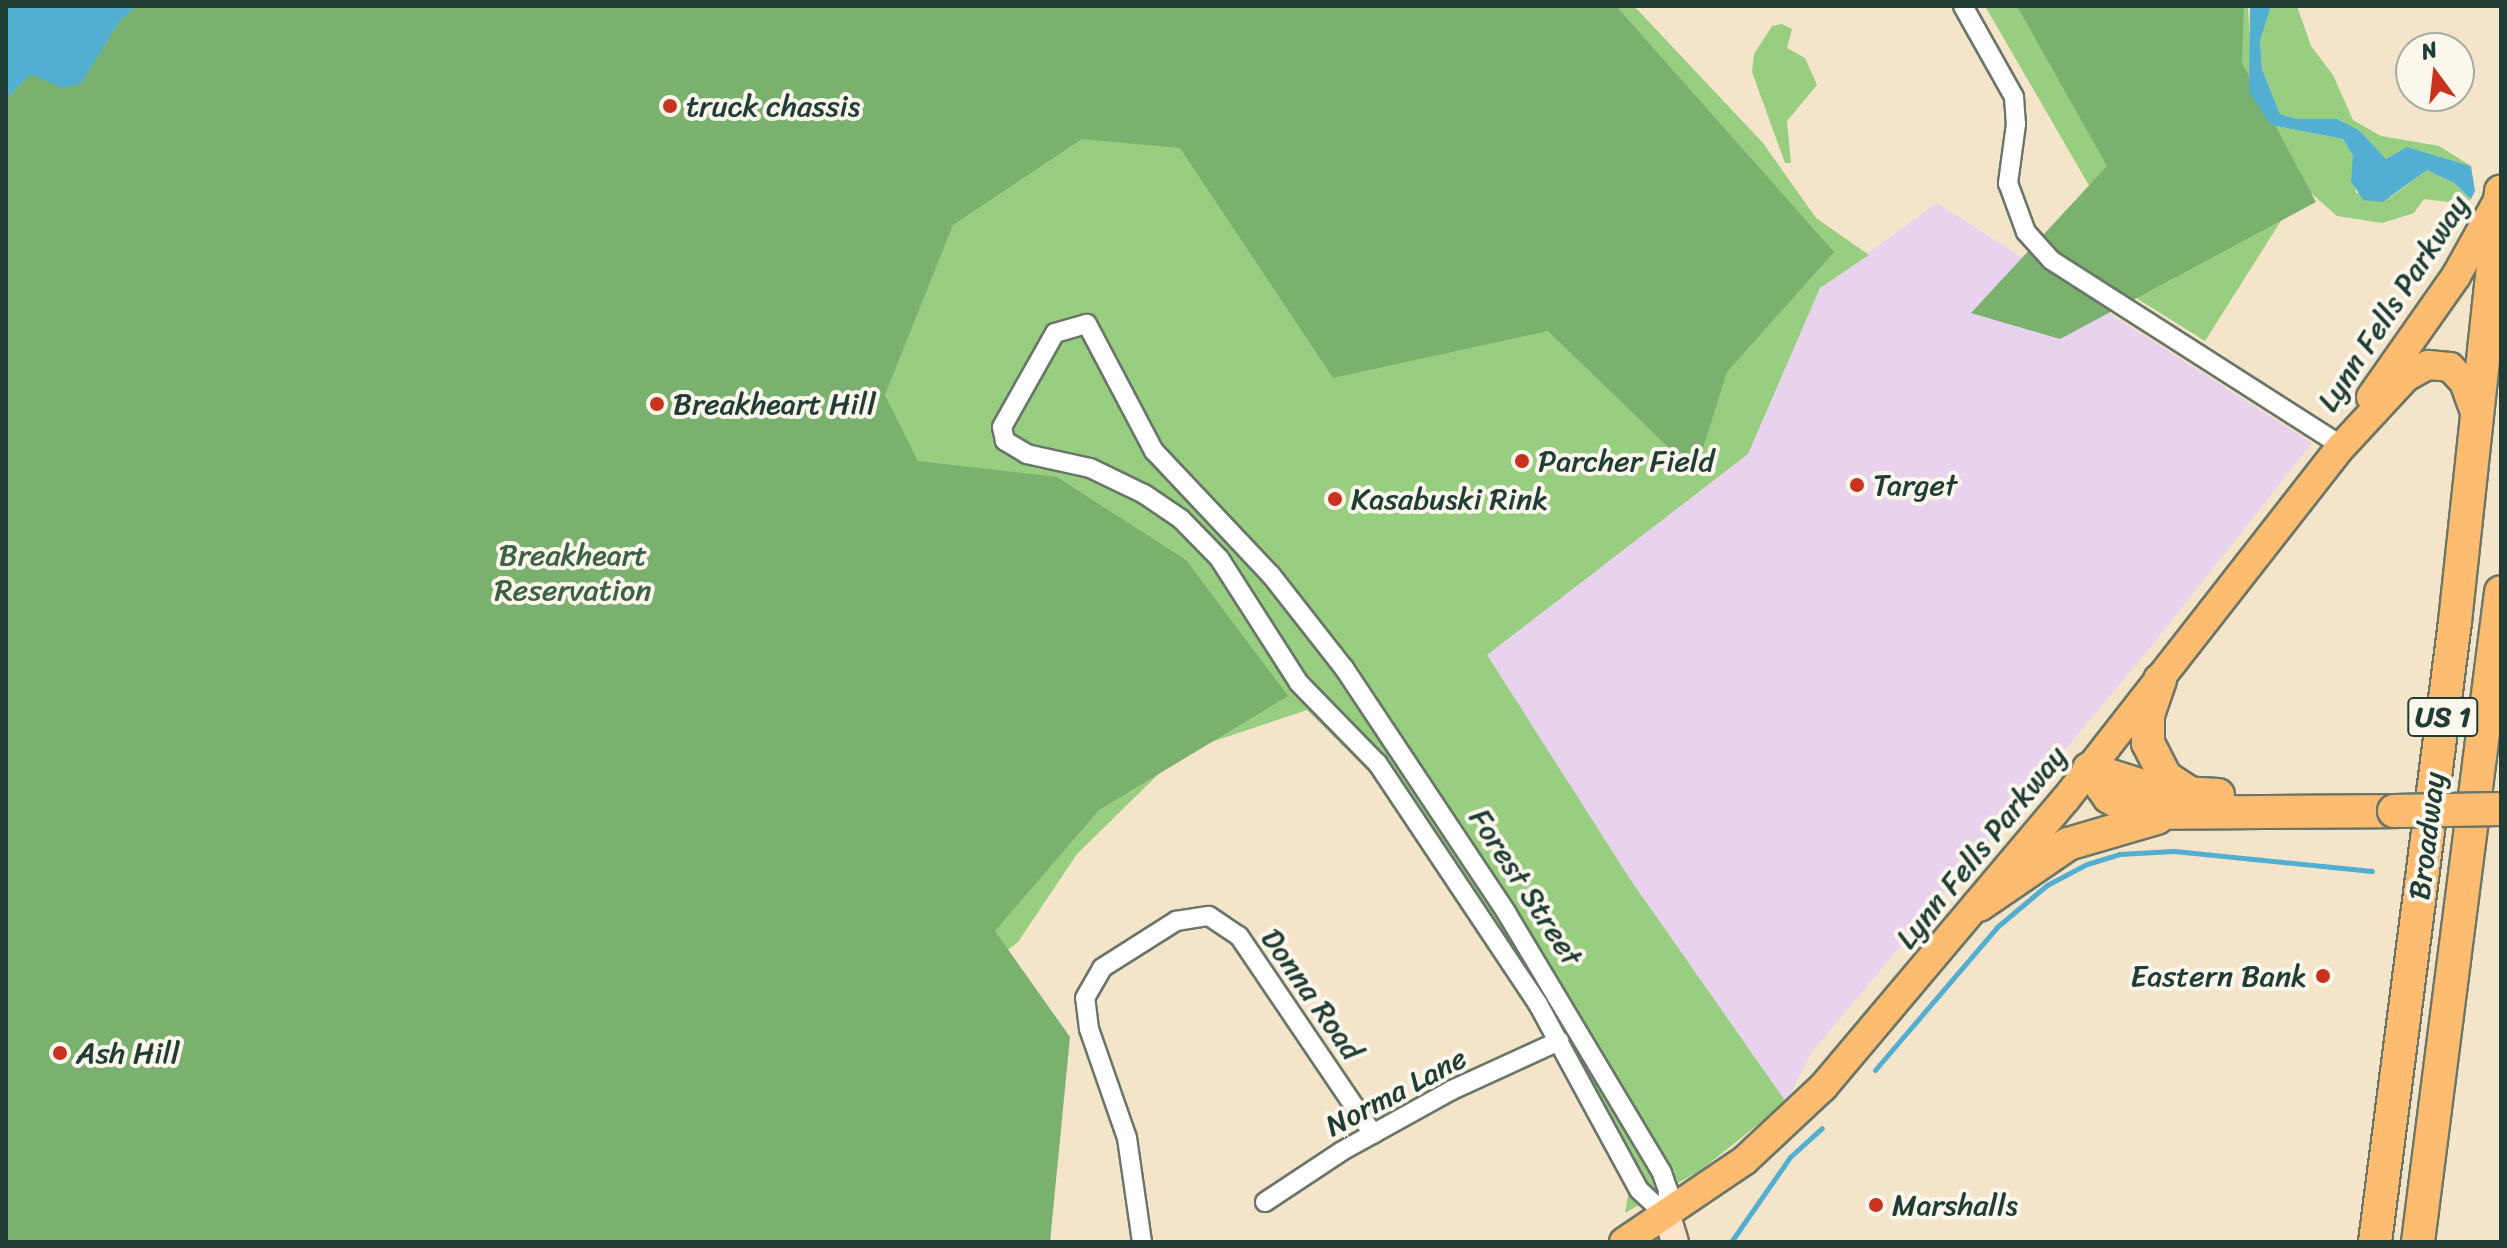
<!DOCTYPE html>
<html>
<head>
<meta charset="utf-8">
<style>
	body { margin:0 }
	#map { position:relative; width:2507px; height:1248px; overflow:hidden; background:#f4e4ca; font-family:Sriracha,sans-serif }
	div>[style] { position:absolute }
	.built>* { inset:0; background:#e9d2ed }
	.green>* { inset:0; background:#98ce7f }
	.forest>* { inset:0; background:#7ab16e }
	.water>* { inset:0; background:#53afd1 }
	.stream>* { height:5px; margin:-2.5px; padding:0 2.5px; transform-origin:2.5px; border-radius:2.5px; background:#53afd1 }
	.roads { filter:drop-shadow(2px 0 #6a7768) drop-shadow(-2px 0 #6a7768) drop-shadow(0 2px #6a7768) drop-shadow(0 -2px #6a7768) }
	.street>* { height:18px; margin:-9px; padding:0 9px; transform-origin:9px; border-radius:9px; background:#fff }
	.secondary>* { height:26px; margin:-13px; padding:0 13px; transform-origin:13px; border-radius:13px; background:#fee4c6 }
	.primary>* { height:28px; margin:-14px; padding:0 14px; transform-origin:14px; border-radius:14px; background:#fdbc70 }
	.highway>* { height:32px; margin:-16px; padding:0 16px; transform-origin:16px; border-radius:16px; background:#fdbc70 }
	.bridges { filter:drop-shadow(2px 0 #6a7768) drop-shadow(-2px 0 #6a7768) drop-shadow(0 2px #6a7768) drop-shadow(0 -2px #6a7768) }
	.highway-bridge>* { height:32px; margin:-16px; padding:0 16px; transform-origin:16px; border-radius:16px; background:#fdbc70 }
	.dots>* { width:22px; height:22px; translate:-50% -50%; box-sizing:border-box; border:4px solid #fbf7ec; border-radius:50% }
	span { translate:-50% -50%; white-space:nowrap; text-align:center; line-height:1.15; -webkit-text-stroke:8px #fbf7ec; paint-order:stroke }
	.shield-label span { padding:2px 6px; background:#fbf7ec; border:2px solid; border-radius:6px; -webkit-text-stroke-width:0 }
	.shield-label { font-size:28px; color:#1f3d34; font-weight:700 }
	.poi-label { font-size:30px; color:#1f3d34 }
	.left { translate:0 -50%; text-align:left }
	.right { translate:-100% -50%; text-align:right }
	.street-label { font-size:30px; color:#1f3d34 }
	.park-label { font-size:30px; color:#3d6147 }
	.frame { position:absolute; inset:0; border:8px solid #1f3d34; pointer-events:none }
	.north { position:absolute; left:2395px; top:32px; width:80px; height:80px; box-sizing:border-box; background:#fbf7ec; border:2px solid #a3ada2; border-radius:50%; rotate:345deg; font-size:22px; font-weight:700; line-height:32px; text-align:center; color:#1f3d34 }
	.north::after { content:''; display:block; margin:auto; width:28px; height:36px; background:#c8321e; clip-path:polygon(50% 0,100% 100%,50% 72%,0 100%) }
</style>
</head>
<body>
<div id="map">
	<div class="built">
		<div style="clip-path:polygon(1937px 203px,2312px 443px,2150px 648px,1812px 1052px,1786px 1102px,1630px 879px,1486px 655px,1748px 454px,1820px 288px)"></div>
	</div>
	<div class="green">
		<div style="clip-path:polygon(6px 6px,1634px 6px,1763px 143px,1816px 218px,1869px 255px,1820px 288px,1748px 454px,1487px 655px,1630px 879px,1786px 1102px,1701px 1170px,1625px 1213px,1629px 1190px,1530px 1012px,1370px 773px,1307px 710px,1181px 752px,1077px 854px,1018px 942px,880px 1051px,6px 1242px)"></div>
		<div style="clip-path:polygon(1985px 6px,2248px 6px,2255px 130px,2271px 125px,2343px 139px,2353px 156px,2356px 193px,2391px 197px,2427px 170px,2454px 183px,2471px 199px,2463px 204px,2424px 199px,2414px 213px,2382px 223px,2337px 216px,2303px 186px,2205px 341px,2061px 251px,2098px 201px)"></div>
		<div style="clip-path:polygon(2271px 6px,2297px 6px,2311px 46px,2333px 75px,2353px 120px,2381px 136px,2439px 146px,2471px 166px,2407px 147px,2386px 159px,2359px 130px,2337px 119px,2297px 119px,2280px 114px,2262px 69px,2260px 41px)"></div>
		<div style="clip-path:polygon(1782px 24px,1792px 29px,1787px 48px,1805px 58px,1817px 85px,1787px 121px,1791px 163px,1785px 163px,1752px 72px,1754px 54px,1772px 26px)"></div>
	</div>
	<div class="forest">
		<div style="clip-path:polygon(136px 6px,1616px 6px,1834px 252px,1727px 372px,1695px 473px,1548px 331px,1333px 378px,1180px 148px,1082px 139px,953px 225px,885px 395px,918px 461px,1057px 477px,1186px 560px,1288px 696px,1099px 810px,995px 931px,1070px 1037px,1050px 1242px,6px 1242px,6px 99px,31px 74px,57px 84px,81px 84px,119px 22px)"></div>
		<div style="clip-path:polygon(2017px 6px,2244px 6px,2242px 63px,2316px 202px,2060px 339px,1971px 313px,2107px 166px)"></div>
	</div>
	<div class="water">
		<div style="clip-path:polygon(6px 6px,136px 6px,119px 22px,81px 84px,62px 88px,31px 74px,6px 99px)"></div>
		<div style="clip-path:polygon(2250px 6px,2271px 6px,2260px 41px,2262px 69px,2280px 114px,2297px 119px,2337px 119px,2359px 130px,2386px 159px,2407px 147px,2471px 166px,2475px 191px,2471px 199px,2454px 183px,2427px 170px,2383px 202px,2363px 200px,2351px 181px,2353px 156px,2343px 139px,2271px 125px,2249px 92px)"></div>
	</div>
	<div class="stream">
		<div style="left:1875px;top:1070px;width:188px;rotate:-49.5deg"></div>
		<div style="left:1997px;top:927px;width:65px;rotate:-40deg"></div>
		<div style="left:2047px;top:885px;width:45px;rotate:-27.7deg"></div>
		<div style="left:2087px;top:864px;width:34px;rotate:-17deg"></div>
		<div style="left:2119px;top:854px;width:55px;rotate:-3.1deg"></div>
		<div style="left:2174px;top:851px;width:199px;rotate:5.8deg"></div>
		<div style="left:1731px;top:1242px;width:103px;rotate:-55.2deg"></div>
		<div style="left:1790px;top:1157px;width:43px;rotate:-42.2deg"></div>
	</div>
	<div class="roads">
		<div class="street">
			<div style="left:1963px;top:6px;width:104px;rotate:60.7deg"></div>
			<div style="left:2014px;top:97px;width:27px;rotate:86deg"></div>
			<div style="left:2016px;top:124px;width:60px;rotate:97.7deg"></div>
			<div style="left:2008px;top:183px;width:52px;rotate:69.8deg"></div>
			<div style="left:2026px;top:232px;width:38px;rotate:48deg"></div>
			<div style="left:2051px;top:260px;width:345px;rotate:32.6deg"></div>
			<div style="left:1087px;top:324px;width:144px;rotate:62.2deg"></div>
			<div style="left:1154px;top:451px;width:170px;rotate:46.7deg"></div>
			<div style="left:1271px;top:575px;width:118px;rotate:51.9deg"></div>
			<div style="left:1344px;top:668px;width:293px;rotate:56.4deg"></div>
			<div style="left:1506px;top:912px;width:304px;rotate:59.1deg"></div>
			<div style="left:1662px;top:1173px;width:18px;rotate:71deg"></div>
			<div style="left:1668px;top:1190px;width:26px;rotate:92deg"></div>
			<div style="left:1667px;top:1216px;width:38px;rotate:-137deg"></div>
			<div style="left:1639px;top:1190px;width:212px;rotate:-118.5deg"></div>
			<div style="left:1538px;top:1004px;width:290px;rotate:-123.7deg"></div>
			<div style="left:1377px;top:763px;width:112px;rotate:-134.3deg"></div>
			<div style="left:1299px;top:683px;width:148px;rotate:-122.6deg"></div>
			<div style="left:1219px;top:558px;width:54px;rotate:-134.3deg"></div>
			<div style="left:1181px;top:519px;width:45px;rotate:-146deg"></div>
			<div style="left:1144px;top:494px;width:60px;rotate:-154.3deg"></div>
			<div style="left:1090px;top:468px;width:65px;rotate:-167.5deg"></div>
			<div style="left:1027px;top:454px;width:26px;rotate:-149deg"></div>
			<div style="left:1005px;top:441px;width:14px;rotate:-102deg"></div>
			<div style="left:1002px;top:427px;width:108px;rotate:-60.6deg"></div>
			<div style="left:1055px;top:333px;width:33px;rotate:-16deg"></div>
			<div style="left:1265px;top:1202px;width:92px;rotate:-33.5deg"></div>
			<div style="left:1342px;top:1151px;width:126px;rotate:-29deg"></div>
			<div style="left:1452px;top:1090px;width:118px;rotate:-24.6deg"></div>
			<div style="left:1142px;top:1242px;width:105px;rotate:-98.2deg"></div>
			<div style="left:1127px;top:1138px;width:115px;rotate:-109.2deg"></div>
			<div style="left:1089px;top:1029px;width:31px;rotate:-97deg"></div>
			<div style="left:1085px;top:998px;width:34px;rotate:-60deg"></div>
			<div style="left:1102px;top:968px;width:88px;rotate:-32.4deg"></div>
			<div style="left:1176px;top:921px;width:33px;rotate:-9deg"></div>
			<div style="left:1209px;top:916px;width:36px;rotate:34deg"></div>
			<div style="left:1239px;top:936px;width:239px;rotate:55.9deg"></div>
		</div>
		<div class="secondary">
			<div style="left:1667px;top:1216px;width:27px;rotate:73deg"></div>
		</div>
		<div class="primary">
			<div style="left:2371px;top:397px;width:148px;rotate:-54.9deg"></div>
			<div style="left:2456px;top:276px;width:82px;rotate:-60.9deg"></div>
			<div style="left:1624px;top:1242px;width:146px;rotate:-34.1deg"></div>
			<div style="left:1745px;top:1160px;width:107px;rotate:-43.1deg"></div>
			<div style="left:1823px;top:1087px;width:375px;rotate:-49.9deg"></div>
			<div style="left:2065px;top:800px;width:449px;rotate:-52deg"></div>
			<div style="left:2342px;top:446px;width:94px;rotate:-47.2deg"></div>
			<div style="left:2406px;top:377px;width:25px;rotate:-29deg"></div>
			<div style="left:2428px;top:365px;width:22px;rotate:5deg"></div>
			<div style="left:2450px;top:367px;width:21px;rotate:47deg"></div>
			<div style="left:2464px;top:382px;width:38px;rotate:70deg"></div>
		</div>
		<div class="highway">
			<div style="left:2160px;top:680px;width:37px;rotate:109deg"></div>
			<div style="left:2148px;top:715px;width:28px;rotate:90deg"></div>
			<div style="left:2148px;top:743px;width:38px;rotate:63deg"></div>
			<div style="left:2165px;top:777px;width:30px;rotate:33deg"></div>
			<div style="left:2089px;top:769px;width:34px;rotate:54deg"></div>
			<div style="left:2109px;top:797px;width:33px;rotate:29deg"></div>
			<div style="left:2138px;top:813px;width:256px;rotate:-0.4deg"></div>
			<div style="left:2089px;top:769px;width:77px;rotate:17.5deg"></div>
			<div style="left:2162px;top:792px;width:56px;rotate:3.1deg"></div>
			<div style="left:1979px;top:905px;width:108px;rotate:-34.4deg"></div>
			<div style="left:2068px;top:844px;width:93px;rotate:-16.3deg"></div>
			<div style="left:2375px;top:1242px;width:625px;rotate:-82.65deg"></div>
			<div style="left:2455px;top:622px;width:433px;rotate:-83.9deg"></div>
			<div style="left:2418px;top:1242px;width:655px;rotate:-82.72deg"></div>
		</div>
	</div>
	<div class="bridges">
		<div class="highway-bridge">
			<div style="left:2394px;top:811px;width:107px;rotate:-1.1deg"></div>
		</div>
	</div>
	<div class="dots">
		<div style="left:670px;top:106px;background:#c8321e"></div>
		<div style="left:657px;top:404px;background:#c8321e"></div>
		<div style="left:1522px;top:461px;background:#c8321e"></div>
		<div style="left:1857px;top:485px;background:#c8321e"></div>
		<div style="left:1335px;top:499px;background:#c8321e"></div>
		<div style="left:2323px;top:976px;background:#c8321e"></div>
		<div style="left:60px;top:1053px;background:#c8321e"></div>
		<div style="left:1876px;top:1205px;background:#c8321e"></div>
	</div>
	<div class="shield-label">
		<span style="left:2443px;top:717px">US 1</span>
	</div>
	<div class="poi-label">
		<span class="left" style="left:686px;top:106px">truck chassis</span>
		<span class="left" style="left:673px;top:404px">Breakheart Hill</span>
		<span class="left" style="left:1538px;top:461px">Parcher Field</span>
		<span class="left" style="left:1873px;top:485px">Target</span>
		<span class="left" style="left:1351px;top:499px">Kasabuski Rink</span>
		<span class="right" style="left:2307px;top:976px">Eastern Bank</span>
		<span class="left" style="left:76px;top:1053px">Ash Hill</span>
		<span class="left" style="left:1892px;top:1205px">Marshalls</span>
	</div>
	<div class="street-label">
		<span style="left:2393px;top:303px;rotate:-57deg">Lynn Fells Parkway</span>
		<span style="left:2427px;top:836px;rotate:-83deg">Broadway</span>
		<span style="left:1981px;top:847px;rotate:-51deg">Lynn Fells Parkway</span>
		<span style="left:1526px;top:887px;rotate:57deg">Forest Street</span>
		<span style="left:1312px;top:994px;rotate:55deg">Donna Road</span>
		<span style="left:1396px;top:1092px;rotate:-28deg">Norma Lane</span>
	</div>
	<div class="park-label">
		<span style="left:573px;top:572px">Breakheart<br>Reservation</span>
	</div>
	<div class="frame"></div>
	<div class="north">N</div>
</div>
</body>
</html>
